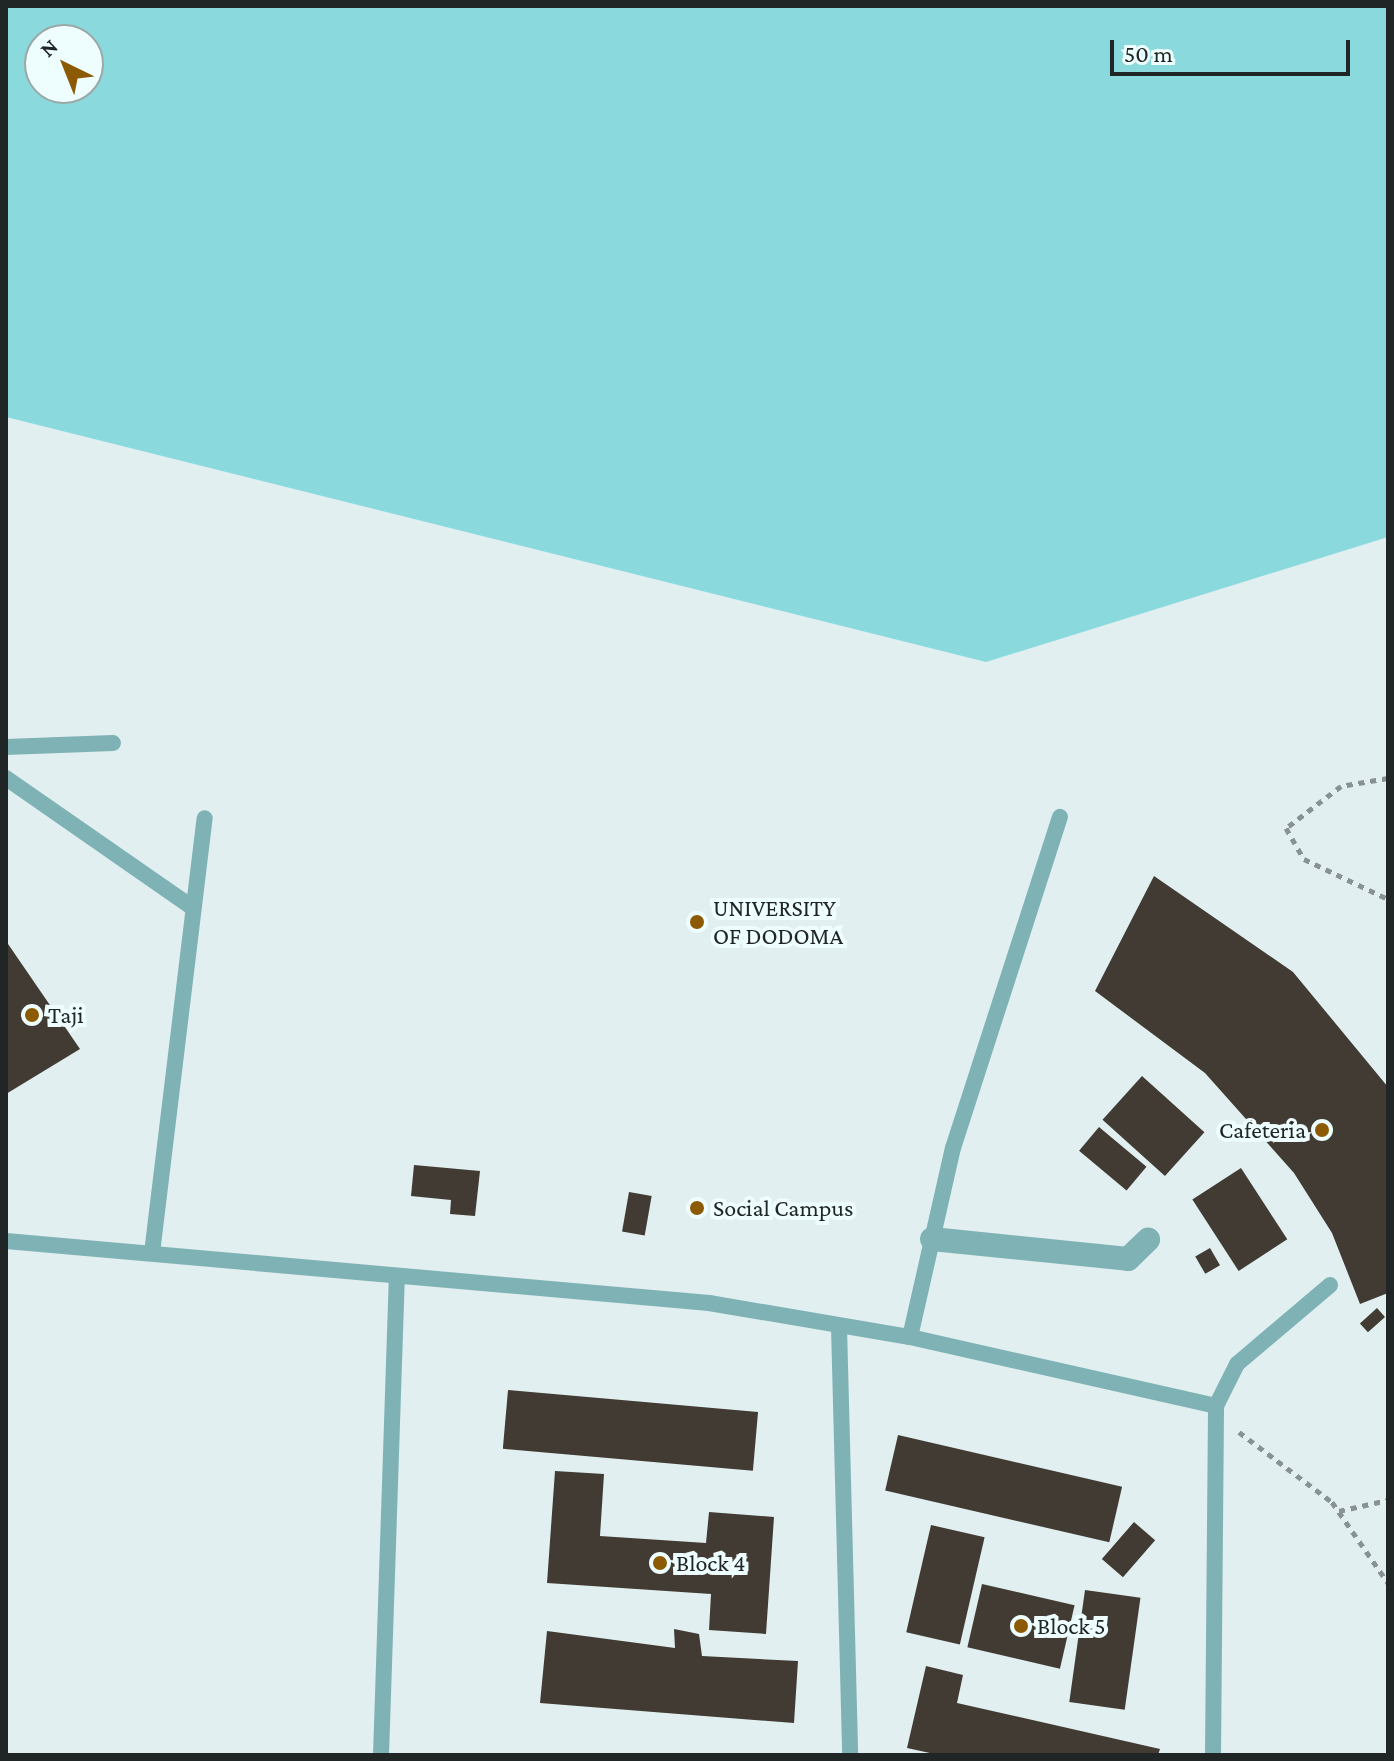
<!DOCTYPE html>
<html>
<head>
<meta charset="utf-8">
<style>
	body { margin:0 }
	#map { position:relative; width:1394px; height:1761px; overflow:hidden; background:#e1eff0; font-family:"Crimson Pro",serif }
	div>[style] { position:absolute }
	.green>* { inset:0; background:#8ad9dd }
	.building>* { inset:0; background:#413b33; transform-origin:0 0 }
	.path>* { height:5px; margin-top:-2.5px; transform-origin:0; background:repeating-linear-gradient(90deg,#889293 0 6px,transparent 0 12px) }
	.lane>* { height:16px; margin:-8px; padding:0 8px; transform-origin:8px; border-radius:8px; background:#7fb2b5 }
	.street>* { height:24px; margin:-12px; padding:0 12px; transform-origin:12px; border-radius:12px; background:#7fb2b5 }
	.dots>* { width:22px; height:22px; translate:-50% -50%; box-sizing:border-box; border:4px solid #eefdfd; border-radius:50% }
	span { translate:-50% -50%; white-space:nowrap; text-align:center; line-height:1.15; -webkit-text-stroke:8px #eefdfd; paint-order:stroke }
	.poi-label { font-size:24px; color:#202525 }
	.left { translate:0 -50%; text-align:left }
	.right { translate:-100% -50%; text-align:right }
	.frame { position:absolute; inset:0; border:8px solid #202525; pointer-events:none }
	.north { position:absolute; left:24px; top:24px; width:80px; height:80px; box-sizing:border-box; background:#eefdfd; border:2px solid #9ca7a7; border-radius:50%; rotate:317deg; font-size:22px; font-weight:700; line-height:32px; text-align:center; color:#202525 }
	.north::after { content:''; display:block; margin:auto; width:28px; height:36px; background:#8b5a02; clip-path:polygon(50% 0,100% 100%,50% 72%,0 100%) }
	.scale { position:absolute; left:1110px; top:40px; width:240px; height:36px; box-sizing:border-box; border:4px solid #202525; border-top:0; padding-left:10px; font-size:24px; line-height:28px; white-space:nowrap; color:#202525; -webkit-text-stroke:6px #eefdfd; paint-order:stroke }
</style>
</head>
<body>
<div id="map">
	<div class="green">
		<div style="clip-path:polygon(evenodd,6px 6px,1388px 6px,1388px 537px,986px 662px,6px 417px,6px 6px,40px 40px,88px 40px,88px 88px,40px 88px,40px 40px)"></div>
	</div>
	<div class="building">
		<div style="clip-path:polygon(1154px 876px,1293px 972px,1388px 1087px,1388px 1293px,1360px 1304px,1332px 1233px,1294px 1173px,1205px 1073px,1095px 991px)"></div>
		<div style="clip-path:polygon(6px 941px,80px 1049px,6px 1094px)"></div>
		<div style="left:1142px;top:1076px;width:84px;height:59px;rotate:42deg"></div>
		<div style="left:1099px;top:1127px;width:62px;height:31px;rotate:40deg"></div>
		<div style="clip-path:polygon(414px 1165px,480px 1171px,475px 1216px,450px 1214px,451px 1200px,411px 1196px)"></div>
		<div style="left:1241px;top:1168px;width:85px;height:58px;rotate:57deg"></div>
		<div style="left:629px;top:1192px;width:23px;height:40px;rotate:10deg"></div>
		<div style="left:1210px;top:1248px;width:20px;height:17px;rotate:60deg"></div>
		<div style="left:1377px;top:1308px;width:12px;height:23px;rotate:48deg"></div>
		<div style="left:508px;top:1390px;width:251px;height:59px;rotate:5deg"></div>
		<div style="left:898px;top:1435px;width:230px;height:57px;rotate:13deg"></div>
		<div style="clip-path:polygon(555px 1471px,604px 1474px,600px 1536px,706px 1543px,709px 1512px,774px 1517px,766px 1634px,709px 1630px,711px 1594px,547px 1583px)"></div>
		<div style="left:1134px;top:1522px;width:28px;height:49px;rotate:41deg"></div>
		<div style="left:931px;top:1525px;width:55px;height:110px;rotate:13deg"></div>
		<div style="left:982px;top:1584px;width:95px;height:65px;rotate:13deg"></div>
		<div style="left:1085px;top:1590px;width:56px;height:113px;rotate:8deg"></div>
		<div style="clip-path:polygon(674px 1629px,699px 1634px,702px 1656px,798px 1661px,794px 1723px,540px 1703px,547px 1631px,675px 1648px)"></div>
		<div style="clip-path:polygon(926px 1666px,963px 1675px,957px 1703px,1160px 1749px,1158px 1755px,939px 1755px,907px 1748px)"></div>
	</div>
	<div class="path">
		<div style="left:1388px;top:778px;width:48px;rotate:170.3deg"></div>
		<div style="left:1341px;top:786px;width:69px;rotate:142.6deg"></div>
		<div style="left:1286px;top:828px;width:36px;rotate:60deg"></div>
		<div style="left:1304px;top:859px;width:93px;rotate:25.5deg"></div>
		<div style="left:1239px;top:1432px;width:116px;rotate:37deg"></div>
		<div style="left:1332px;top:1502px;width:98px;rotate:55.3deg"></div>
		<div style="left:1339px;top:1511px;width:50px;rotate:-12.7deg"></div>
	</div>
	<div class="lane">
		<div style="left:6px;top:747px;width:107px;rotate:-2.1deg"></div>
		<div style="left:6px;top:778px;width:228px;rotate:34.8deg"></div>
		<div style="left:6px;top:1241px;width:706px;rotate:5.04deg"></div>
		<div style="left:709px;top:1303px;width:204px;rotate:9.6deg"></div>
		<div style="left:910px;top:1337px;width:314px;rotate:12.7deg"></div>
		<div style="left:152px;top:1253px;width:438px;rotate:-83.1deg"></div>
		<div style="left:839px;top:1327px;width:428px;rotate:88.5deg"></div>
		<div style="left:910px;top:1337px;width:194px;rotate:-77.2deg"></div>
		<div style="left:953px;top:1148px;width:348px;rotate:-72.1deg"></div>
		<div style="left:381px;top:1755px;width:476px;rotate:-88.1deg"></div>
		<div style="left:1213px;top:1755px;width:349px;rotate:-89.5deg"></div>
		<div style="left:1216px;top:1406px;width:47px;rotate:-63.4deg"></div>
		<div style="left:1237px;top:1364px;width:122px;rotate:-40.3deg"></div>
	</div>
	<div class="street">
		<div style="left:932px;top:1239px;width:197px;rotate:5.8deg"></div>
		<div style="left:1128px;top:1259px;width:28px;rotate:-44deg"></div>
	</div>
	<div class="dots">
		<div style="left:697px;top:922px;background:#8b5a02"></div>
		<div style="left:32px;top:1015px;background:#8b5a02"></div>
		<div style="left:1322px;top:1130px;background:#8b5a02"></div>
		<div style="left:697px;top:1208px;background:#8b5a02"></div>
		<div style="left:660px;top:1563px;background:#8b5a02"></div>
		<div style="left:1021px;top:1626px;background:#8b5a02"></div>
	</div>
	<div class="poi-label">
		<span class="left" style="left:713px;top:922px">UNIVERSITY<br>OF DODOMA</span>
		<span class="left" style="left:48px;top:1015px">Taji</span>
		<span class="right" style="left:1306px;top:1130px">Cafeteria</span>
		<span class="left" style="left:713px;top:1208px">Social Campus</span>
		<span class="left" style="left:676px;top:1563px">Block 4</span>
		<span class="left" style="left:1037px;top:1626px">Block 5</span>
	</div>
	<div class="frame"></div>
	<div class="north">N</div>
	<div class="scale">50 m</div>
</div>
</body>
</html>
